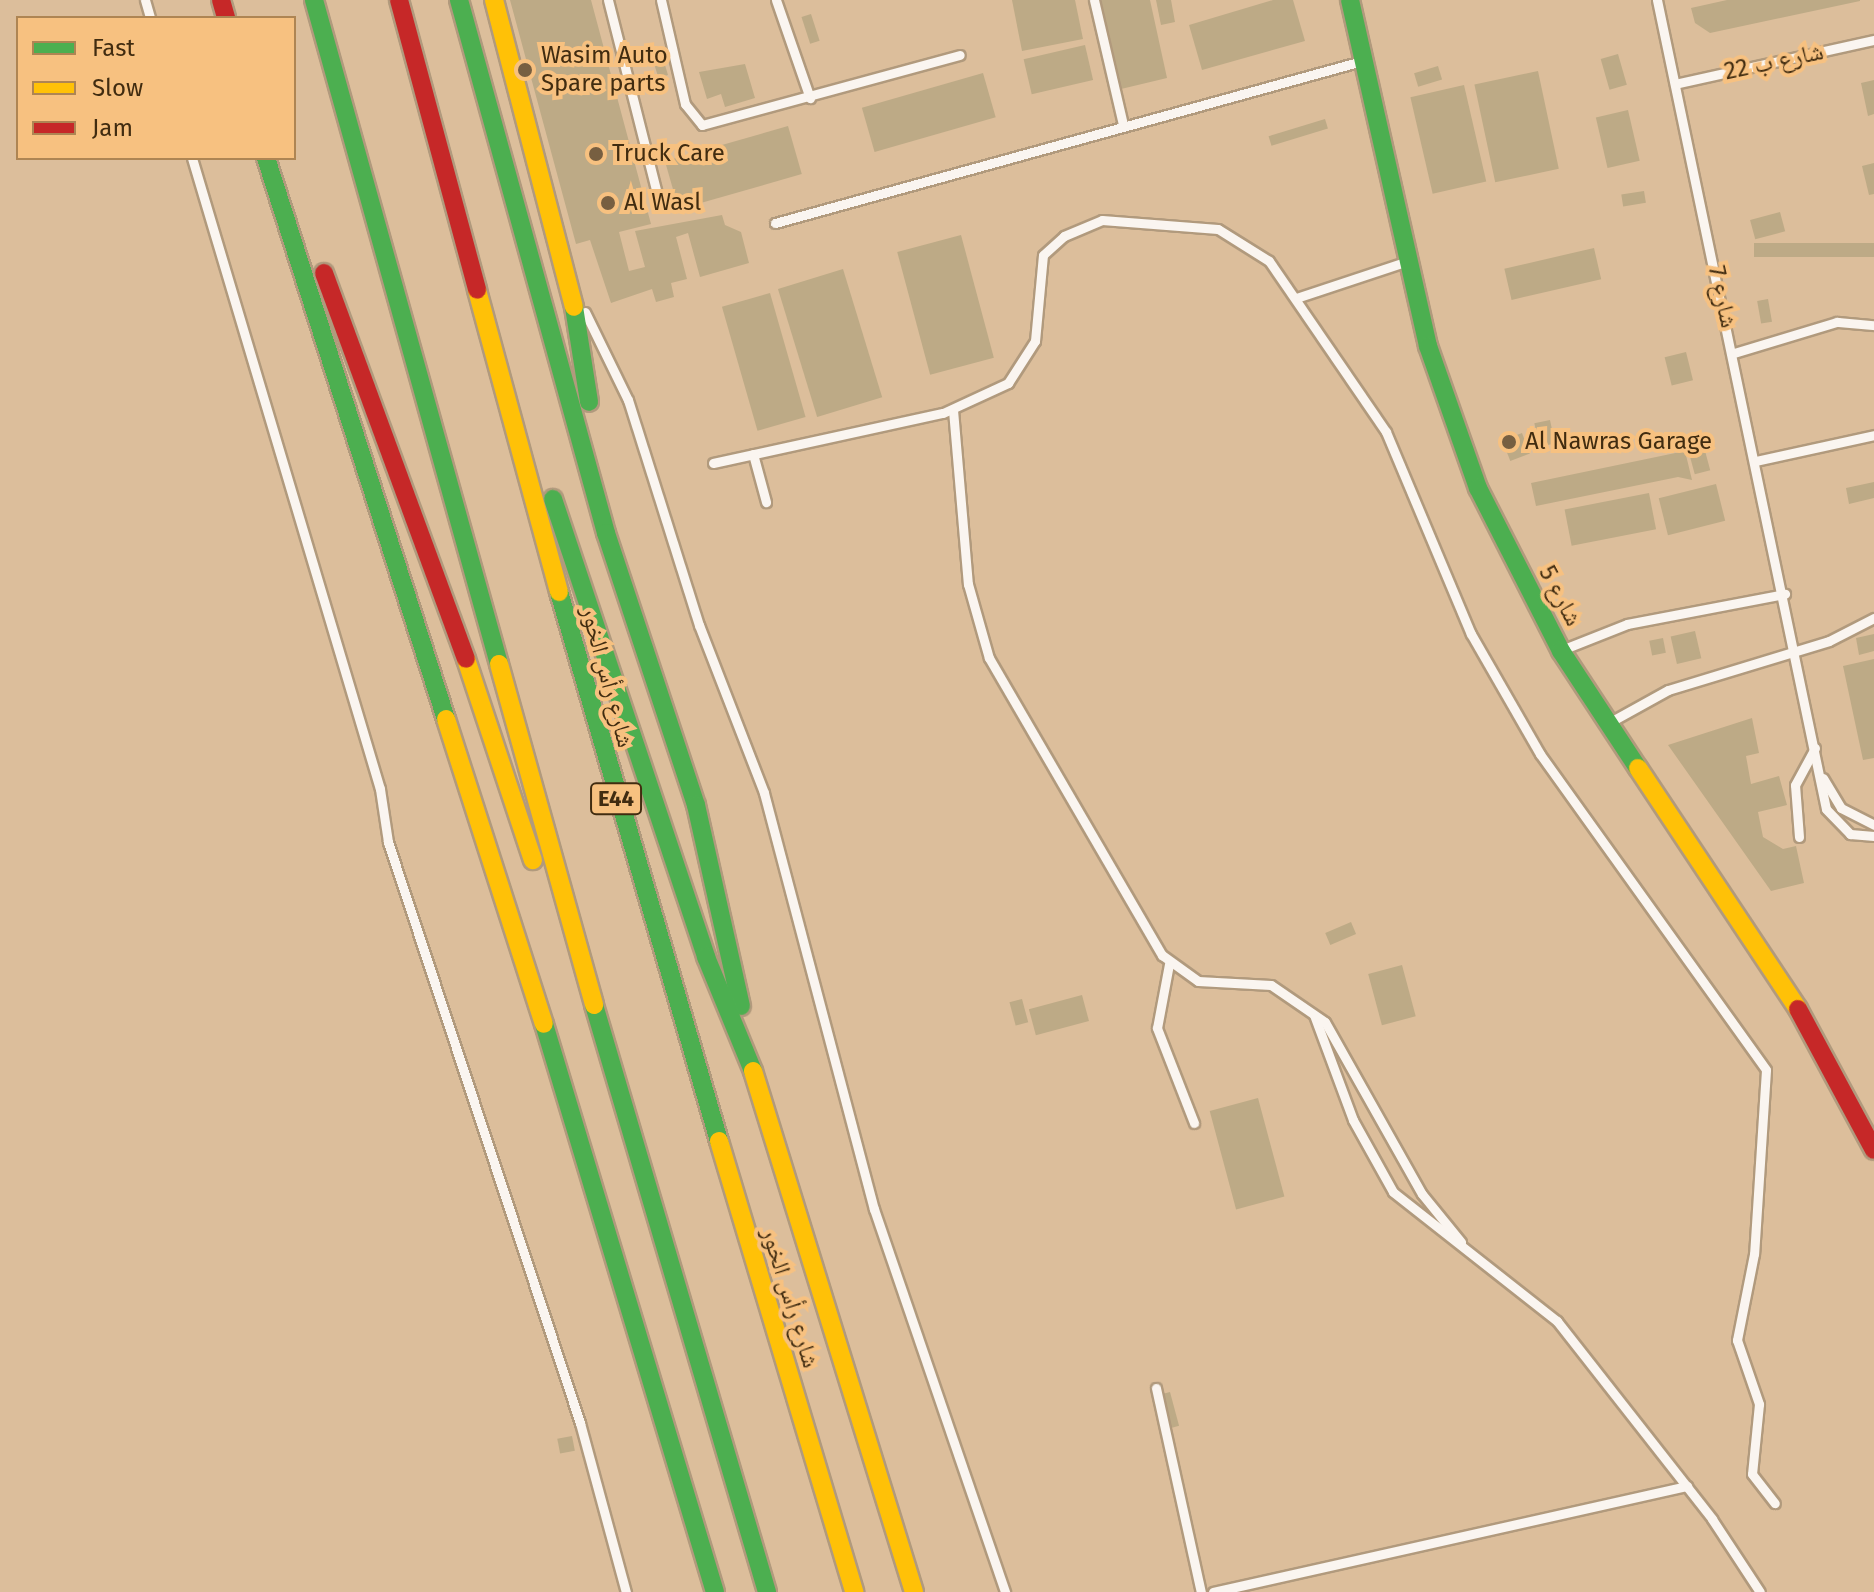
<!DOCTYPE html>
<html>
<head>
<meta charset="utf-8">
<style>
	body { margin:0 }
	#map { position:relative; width:1874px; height:1592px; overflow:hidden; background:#dcbe9b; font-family:"Fira Sans","Noto Naskh Arabic",sans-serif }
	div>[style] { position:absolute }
	.building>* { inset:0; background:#bdaa86; transform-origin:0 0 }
	.roads { filter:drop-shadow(2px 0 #b19a7d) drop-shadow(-2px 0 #b19a7d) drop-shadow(0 2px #b19a7d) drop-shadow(0 -2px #b19a7d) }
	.lane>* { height:9px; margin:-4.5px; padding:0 4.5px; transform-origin:4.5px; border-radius:4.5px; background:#faf5f0 }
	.fast>* { height:18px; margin:-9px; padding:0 9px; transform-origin:9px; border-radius:9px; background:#4caf50 }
	.slow>* { height:18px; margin:-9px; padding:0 9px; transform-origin:9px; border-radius:9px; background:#ffc107 }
	.jam>* { height:18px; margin:-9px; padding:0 9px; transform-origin:9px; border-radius:9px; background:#c62828 }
	.dots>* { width:22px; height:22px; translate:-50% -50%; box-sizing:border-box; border:4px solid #f7c180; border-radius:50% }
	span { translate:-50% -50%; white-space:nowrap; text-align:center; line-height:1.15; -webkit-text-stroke:8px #f7c180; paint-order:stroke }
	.shield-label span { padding:2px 6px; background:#f7c180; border:2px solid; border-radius:6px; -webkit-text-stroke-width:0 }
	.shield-label { font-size:22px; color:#412c10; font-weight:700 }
	.poi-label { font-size:24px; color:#412c10 }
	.left { translate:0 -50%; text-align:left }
	.street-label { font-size:24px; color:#412c10 }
	.legend { position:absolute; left:16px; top:16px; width:280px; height:144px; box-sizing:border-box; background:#f7c180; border:2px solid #ae8553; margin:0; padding:10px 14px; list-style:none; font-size:24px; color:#412c10 }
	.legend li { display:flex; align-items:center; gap:16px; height:40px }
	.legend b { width:40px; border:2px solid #ae8553 }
</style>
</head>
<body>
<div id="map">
	<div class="building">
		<div style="clip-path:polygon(510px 0,591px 0,651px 224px,619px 232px,629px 271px,645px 267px,635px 231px,722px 215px,725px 225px,741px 232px,749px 263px,700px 277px,688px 233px,676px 237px,687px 279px,671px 283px,674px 297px,656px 302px,652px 289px,611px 303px,590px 240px,576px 244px)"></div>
		<div style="clip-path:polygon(1012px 0,1075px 0,1083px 39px,1022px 51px)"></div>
		<div style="clip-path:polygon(1100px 0,1150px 0,1167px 78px,1121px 89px)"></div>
		<div style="clip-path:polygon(1156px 0,1171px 0,1175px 22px,1161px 25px)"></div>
		<div style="clip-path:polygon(1273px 0,1293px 0,1305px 41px,1202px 70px,1189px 25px)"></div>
		<div style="clip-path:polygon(1727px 0,1860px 0,1860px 1px,1710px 33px,1695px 23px,1691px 8px)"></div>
		<div style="left:811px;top:14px;width:28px;height:10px;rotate:72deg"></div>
		<div style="left:1085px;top:45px;width:36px;height:63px;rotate:77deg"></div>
		<div style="left:661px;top:52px;width:24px;height:10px;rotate:73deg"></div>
		<div style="left:1618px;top:54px;width:32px;height:18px;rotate:74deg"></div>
		<div style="clip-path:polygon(745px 64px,755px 98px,725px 107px,721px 94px,707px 99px,699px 72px)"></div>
		<div style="left:1438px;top:66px;width:14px;height:25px;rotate:73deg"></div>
		<div style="left:1538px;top:71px;width:100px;height:65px;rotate:78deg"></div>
		<div style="left:983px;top:73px;width:46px;height:126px;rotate:74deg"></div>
		<div style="clip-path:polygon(1874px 80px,1874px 114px,1868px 116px,1861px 83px)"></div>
		<div style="left:1464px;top:85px;width:99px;height:55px;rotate:77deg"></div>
		<div style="left:1628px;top:110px;width:52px;height:33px;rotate:77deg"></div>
		<div style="left:1325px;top:119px;width:10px;height:59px;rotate:73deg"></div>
		<div style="left:788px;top:126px;width:50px;height:128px;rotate:74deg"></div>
		<div style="clip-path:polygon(1874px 163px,1874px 194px,1869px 195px,1862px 166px)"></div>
		<div style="left:1644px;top:191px;width:12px;height:23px;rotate:81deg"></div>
		<div style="left:1780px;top:212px;width:20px;height:31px;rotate:75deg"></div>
		<div style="left:961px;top:235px;width:127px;height:66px;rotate:75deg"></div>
		<div style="left:1874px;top:243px;width:14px;height:120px;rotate:90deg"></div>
		<div style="left:1594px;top:248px;width:32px;height:92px;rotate:77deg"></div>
		<div style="left:843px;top:269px;width:134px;height:68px;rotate:73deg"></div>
		<div style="left:770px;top:293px;width:129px;height:50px;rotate:74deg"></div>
		<div style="left:1768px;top:299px;width:23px;height:11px;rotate:80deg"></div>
		<div style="left:1686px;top:352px;width:29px;height:22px;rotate:76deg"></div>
		<div style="left:1550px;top:420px;width:24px;height:16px;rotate:78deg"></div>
		<div style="left:1522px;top:433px;width:22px;height:21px;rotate:69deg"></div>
		<div style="left:1704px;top:447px;width:24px;height:16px;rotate:75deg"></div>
		<div style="clip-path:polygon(1685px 451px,1692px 480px,1678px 477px,1536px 506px,1531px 483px)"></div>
		<div style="clip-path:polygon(1874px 482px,1874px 498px,1849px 504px,1846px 488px)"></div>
		<div style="left:1716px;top:484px;width:38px;height:59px;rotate:76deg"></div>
		<div style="left:1649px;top:493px;width:37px;height:86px;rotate:79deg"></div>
		<div style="left:1695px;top:631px;width:28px;height:25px;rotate:77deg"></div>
		<div style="clip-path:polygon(1874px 634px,1874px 651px,1859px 655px,1856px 638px)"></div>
		<div style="left:1663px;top:638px;width:15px;height:14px;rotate:79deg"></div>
		<div style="clip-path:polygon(1874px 659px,1874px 758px,1863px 760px,1843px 666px)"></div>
		<div style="clip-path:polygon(1752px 718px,1759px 753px,1746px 756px,1751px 784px,1779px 776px,1787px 805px,1758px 812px,1763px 837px,1783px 849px,1796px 846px,1804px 883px,1771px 891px,1668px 745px)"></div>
		<div style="left:1351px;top:922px;width:13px;height:28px;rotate:67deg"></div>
		<div style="left:1402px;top:965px;width:53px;height:35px;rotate:75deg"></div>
		<div style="left:1082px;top:995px;width:27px;height:55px;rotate:75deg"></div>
		<div style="left:1022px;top:999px;width:24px;height:13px;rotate:75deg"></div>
		<div style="left:1258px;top:1098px;width:102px;height:50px;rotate:75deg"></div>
		<div style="left:1170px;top:1392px;width:35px;height:11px;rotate:75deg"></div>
		<div style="left:572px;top:1436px;width:15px;height:15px;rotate:79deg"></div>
	</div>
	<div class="roads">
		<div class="lane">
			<div style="left:145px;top:0;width:19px;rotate:74deg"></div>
			<div style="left:608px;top:0;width:207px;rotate:75.8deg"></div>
			<div style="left:661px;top:0;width:107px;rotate:77deg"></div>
			<div style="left:685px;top:104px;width:27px;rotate:51deg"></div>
			<div style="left:702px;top:125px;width:267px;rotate:-15.2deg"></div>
			<div style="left:776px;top:0;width:104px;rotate:70.9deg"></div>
			<div style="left:1094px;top:0;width:128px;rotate:76.9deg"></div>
			<div style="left:1657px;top:0;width:826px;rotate:78.2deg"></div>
			<div style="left:1826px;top:809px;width:35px;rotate:46deg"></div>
			<div style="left:1850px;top:834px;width:24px;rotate:5deg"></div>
			<div style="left:1675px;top:84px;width:204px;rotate:-12.5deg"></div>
			<div style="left:192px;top:158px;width:658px;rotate:73.41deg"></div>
			<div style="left:380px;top:789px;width:54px;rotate:81.4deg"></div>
			<div style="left:388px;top:842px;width:612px;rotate:71.71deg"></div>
			<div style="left:580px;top:1423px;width:175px;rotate:74.8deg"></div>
			<div style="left:775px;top:223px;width:609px;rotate:-15.43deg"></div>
			<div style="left:1296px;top:298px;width:115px;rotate:-18.3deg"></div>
			<div style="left:585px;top:312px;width:98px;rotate:64deg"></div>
			<div style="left:628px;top:400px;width:236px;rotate:72.5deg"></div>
			<div style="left:699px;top:625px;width:180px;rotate:68.8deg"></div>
			<div style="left:764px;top:793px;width:430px;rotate:75.2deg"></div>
			<div style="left:874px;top:1209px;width:405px;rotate:71.1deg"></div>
			<div style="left:1734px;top:353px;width:108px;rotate:-16.8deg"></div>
			<div style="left:1837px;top:322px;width:37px;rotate:5deg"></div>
			<div style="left:953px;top:410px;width:175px;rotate:85.1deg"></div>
			<div style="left:968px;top:584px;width:77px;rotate:74.2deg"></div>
			<div style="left:989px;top:658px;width:344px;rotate:59.8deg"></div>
			<div style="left:1162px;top:955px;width:44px;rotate:35.8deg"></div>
			<div style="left:1198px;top:981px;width:73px;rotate:3.1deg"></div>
			<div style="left:1271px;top:985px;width:65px;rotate:34.4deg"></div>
			<div style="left:1325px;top:1022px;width:197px;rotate:60.6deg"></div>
			<div style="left:1422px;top:1194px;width:62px;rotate:50.9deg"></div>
			<div style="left:753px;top:454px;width:50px;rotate:74.8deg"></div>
			<div style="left:1756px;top:461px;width:121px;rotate:-12.4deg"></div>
			<div style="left:713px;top:463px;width:235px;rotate:-12.3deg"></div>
			<div style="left:943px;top:413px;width:72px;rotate:-24.8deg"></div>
			<div style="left:1008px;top:383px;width:50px;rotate:-57.3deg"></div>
			<div style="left:1035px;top:341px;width:86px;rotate:-84.7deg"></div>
			<div style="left:1043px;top:255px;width:28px;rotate:-42deg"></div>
			<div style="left:1064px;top:236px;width:41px;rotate:-22.8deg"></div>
			<div style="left:1102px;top:220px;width:116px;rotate:4.4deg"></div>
			<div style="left:1218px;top:229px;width:60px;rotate:32.1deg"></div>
			<div style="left:1269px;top:261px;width:207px;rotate:55.6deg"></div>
			<div style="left:1386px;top:432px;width:219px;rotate:67.2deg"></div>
			<div style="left:1471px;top:634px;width:138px;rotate:60.1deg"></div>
			<div style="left:1540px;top:754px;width:388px;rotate:54.4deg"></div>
			<div style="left:1766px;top:1070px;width:184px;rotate:93.7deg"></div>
			<div style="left:1754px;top:1254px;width:88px;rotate:101.2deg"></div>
			<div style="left:1737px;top:1340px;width:68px;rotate:71deg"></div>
			<div style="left:1759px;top:1404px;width:70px;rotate:95.7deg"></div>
			<div style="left:1752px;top:1474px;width:37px;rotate:52deg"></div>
			<div style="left:1564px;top:649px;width:68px;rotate:-21.6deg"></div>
			<div style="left:1627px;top:624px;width:161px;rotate:-10.8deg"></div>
			<div style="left:1612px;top:721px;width:64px;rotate:-29deg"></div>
			<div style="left:1668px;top:690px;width:168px;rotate:-16.9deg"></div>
			<div style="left:1829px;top:641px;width:51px;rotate:-27.1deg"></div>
			<div style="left:1823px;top:778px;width:35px;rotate:59deg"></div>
			<div style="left:1841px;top:808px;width:37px;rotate:27deg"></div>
			<div style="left:1799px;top:837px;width:52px;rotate:-94.4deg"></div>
			<div style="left:1795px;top:785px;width:42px;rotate:-61.6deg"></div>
			<div style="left:1169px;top:964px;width:65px;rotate:100.6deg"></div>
			<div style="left:1157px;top:1028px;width:102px;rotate:68.7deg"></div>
			<div style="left:1314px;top:1015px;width:112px;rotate:69.6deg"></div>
			<div style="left:1353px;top:1120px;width:82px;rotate:60.9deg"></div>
			<div style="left:1393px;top:1192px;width:209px;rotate:38.2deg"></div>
			<div style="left:1557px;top:1321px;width:251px;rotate:51.9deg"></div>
			<div style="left:1712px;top:1519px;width:87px;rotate:56.7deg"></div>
			<div style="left:1156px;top:1388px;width:209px;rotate:77.6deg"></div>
			<div style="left:1213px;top:1592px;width:486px;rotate:-12.6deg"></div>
		</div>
		<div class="fast">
			<div style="left:314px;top:0;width:689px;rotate:74.43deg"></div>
			<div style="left:459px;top:0;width:553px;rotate:74.58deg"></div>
			<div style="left:606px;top:533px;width:287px;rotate:71.7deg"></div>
			<div style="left:696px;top:805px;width:206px;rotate:77.4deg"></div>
			<div style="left:1350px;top:0;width:355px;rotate:77.3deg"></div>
			<div style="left:1428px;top:346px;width:151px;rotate:70.6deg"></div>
			<div style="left:1478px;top:488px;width:183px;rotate:63deg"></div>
			<div style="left:1561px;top:651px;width:140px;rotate:56.7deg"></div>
			<div style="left:266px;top:158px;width:589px;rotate:72.21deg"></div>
			<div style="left:574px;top:307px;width:96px;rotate:81deg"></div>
			<div style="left:553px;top:499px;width:483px;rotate:71.5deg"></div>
			<div style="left:706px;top:957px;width:123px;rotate:67.6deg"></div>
			<div style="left:559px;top:592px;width:572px;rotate:73.75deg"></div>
			<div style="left:594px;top:1005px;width:612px;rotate:73.58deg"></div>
			<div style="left:544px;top:1024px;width:593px;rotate:73.25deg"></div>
		</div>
		<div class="slow">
			<div style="left:494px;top:0;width:317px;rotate:75.4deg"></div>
			<div style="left:477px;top:290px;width:313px;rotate:74.8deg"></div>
			<div style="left:466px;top:659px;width:212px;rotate:71.6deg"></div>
			<div style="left:499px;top:664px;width:354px;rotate:74.4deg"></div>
			<div style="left:446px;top:719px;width:320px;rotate:72.2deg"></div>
			<div style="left:1638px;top:768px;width:289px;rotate:56.4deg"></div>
			<div style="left:753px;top:1071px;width:545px;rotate:72.83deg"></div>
			<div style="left:719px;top:1141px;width:471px;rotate:73.3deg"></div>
		</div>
		<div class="jam">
			<div style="left:221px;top:0;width:19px;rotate:74deg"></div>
			<div style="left:399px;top:0;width:300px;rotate:74.9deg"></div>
			<div style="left:324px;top:273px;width:411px;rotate:69.8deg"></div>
			<div style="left:1798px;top:1009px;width:160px;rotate:61.7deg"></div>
		</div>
	</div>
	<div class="dots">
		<div style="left:525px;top:70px;background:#775f41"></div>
		<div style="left:596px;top:154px;background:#775f41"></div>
		<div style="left:608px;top:203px;background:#775f41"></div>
		<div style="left:1509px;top:442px;background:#775f41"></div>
	</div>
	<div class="shield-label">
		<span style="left:616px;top:799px">E44</span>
	</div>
	<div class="poi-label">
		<span class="left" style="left:541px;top:70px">Wasim Auto<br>Spare parts</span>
		<span class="left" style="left:612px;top:154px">Truck Care</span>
		<span class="left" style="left:624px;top:203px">Al Wasl</span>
		<span class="left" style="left:1525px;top:442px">Al Nawras Garage</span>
	</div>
	<div class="street-label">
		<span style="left:1774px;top:62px;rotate:-12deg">شارع ب 22</span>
		<span style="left:1722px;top:297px;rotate:77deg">شارع 7</span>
		<span style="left:1560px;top:596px;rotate:62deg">شارع 5</span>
		<span style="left:607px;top:677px;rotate:75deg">شارع رأس الخور</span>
		<span style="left:790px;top:1298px;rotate:73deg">شارع رأس الخور</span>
	</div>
	<ul class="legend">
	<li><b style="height:10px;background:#4caf50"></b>Fast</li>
	<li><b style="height:10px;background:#ffc107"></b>Slow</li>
	<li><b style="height:10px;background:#c62828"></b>Jam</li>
	</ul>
</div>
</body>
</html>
